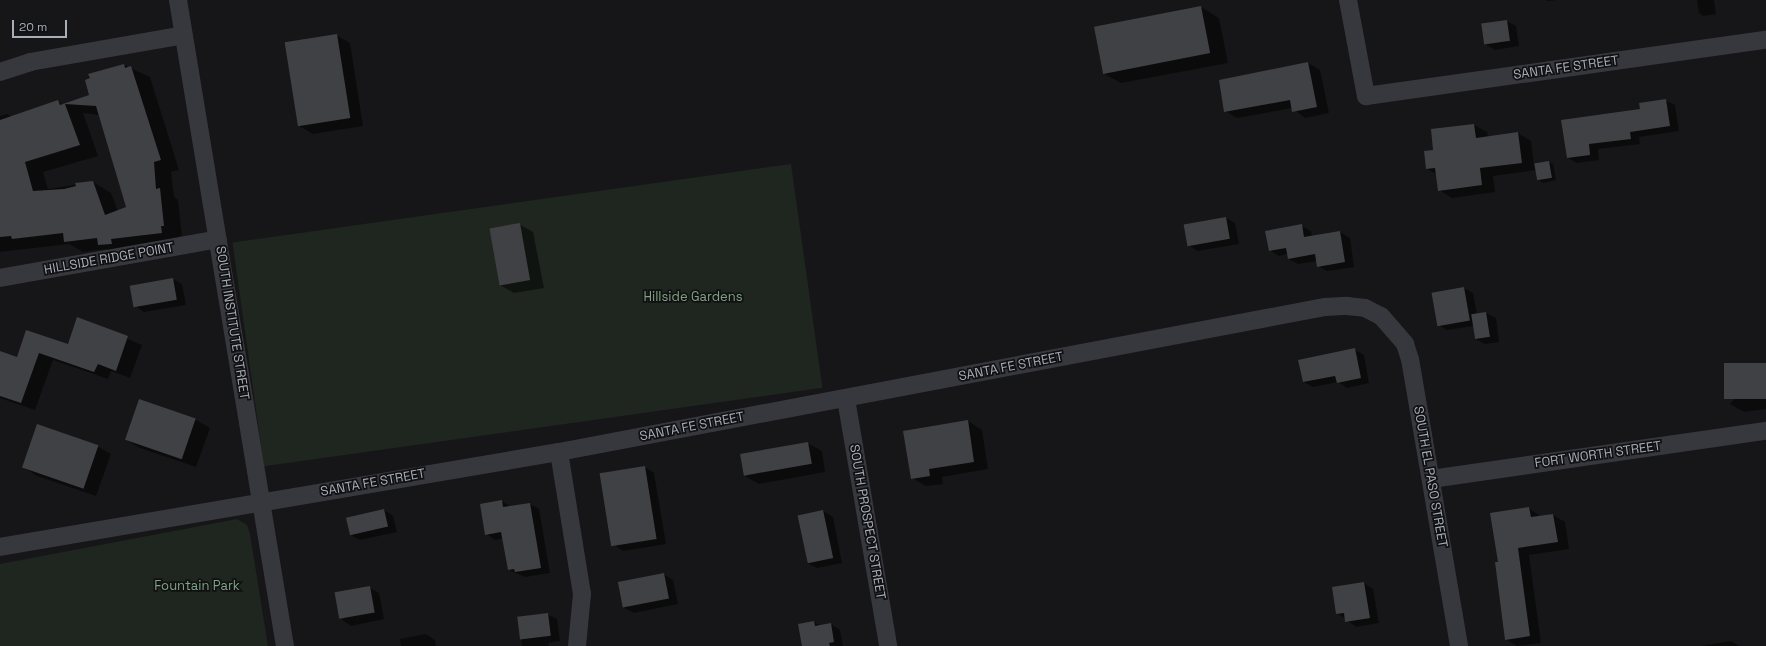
<!DOCTYPE html>
<html>
<head>
<meta charset="utf-8">
<style>
	body { margin:0 }
	#map { position:relative; width:1766px; height:646px; overflow:hidden; background:#161618; font-family:"Space Grotesk",sans-serif }
	div>[style] { position:absolute }
	.green>* { inset:0; background:#1e261f; transform-origin:0 0 }
	.shadow>* { inset:0; background:#0007 }
	.building>* { inset:0; background:#404145; transform-origin:0 0 }
	.minor>* { height:18px; margin:-9px; padding:0 9px; transform-origin:9px; border-radius:9px; background:#37383d }
	span { translate:-50% -50%; white-space:nowrap; text-align:center; line-height:1.15; -webkit-text-stroke:3.5px #111113; paint-order:stroke }
	.street-label { font-size:13px; color:#a8adb8 }
	.park-label { font-size:13px; color:#7fa381 }
	.scale { position:absolute; left:12px; top:20px; width:55px; height:18px; box-sizing:border-box; border:2px solid #a8adb8; border-top:0; padding-left:5px; font-size:12px; line-height:14px; white-space:nowrap; color:#a8adb8; -webkit-text-stroke:3px #111113; paint-order:stroke }
</style>
</head>
<body>
<div id="map">
	<div class="green">
		<div style="left:791px;top:164px;width:226px;height:564px;rotate:82deg"></div>
		<div style="clip-path:polygon(237px 519px,247px 525px,250px 534px,268px 646px,0 646px,0 564px)"></div>
	</div>
	<div class="shadow">
		<div style="clip-path:polygon(1545px 0,1558px 0,1548px 1px)"></div>
		<div style="clip-path:polygon(1697px 0,1714px 0,1716px 14px,1703px 16px,1699px 13px)"></div>
		<div style="clip-path:polygon(1201px 7px,1219px 18px,1228px 63px,1121px 83px,1103px 73px)"></div>
		<div style="clip-path:polygon(1507px 21px,1516px 26px,1519px 46px,1495px 50px,1485px 44px)"></div>
		<div style="clip-path:polygon(336px 35px,350px 43px,363px 126px,313px 134px,299px 126px)"></div>
		<div style="clip-path:polygon(1308px 63px,1320px 70px,1329px 113px,1305px 118px,1292px 108px,1237px 118px,1225px 111px)"></div>
		<div style="clip-path:polygon(evenodd,124px 65px,150px 77px,179px 170px,171px 172px,174px 197px,178px 200px,182px 236px,179px 236px,180px 243px,117px 255px,106px 249px,83px 252px,69px 244px,0 252px,0 116px,7px 114px,12px 117px,58px 101px,64px 105px,90px 95px,124px 65px,83px 113px,99px 115px,128px 208px,118px 211px,111px 193px,93px 182px,48px 189px,43px 172px,98px 156px,83px 113px)"></div>
		<div style="clip-path:polygon(1665px 100px,1675px 105px,1679px 131px,1639px 137px,1640px 144px,1598px 149px,1599px 160px,1577px 163px,1568px 158px,1641px 109px)"></div>
		<div style="clip-path:polygon(1474px 125px,1487px 132px,1488px 137px,1518px 133px,1531px 141px,1534px 165px,1549px 162px,1553px 164px,1556px 180px,1543px 183px,1538px 180px,1536px 170px,1493px 176px,1495px 192px,1452px 198px,1439px 190px,1437px 174px,1427px 169px,1434px 151px,1432px 130px)"></div>
		<div style="clip-path:polygon(1226px 218px,1235px 223px,1239px 244px,1197px 251px,1188px 245px)"></div>
		<div style="clip-path:polygon(519px 224px,533px 232px,544px 288px,514px 293px,500px 285px)"></div>
		<div style="clip-path:polygon(1302px 226px,1311px 231px,1312px 237px,1340px 232px,1350px 238px,1354px 267px,1327px 271px,1318px 266px,1317px 261px,1298px 264px,1288px 259px,1288px 254px,1279px 256px,1269px 250px)"></div>
		<div style="clip-path:polygon(173px 279px,182px 284px,186px 305px,144px 312px,135px 306px)"></div>
		<div style="clip-path:polygon(1464px 288px,1473px 293px,1477px 314px,1486px 313px,1496px 318px,1499px 342px,1485px 344px,1475px 339px,1473px 326px,1447px 330px,1438px 325px)"></div>
		<div style="clip-path:polygon(78px 318px,142px 345px,130px 378px,111px 371px,108px 379px,53px 360px,35px 410px,0 398px,0 352px,18px 358px,68px 345px)"></div>
		<div style="clip-path:polygon(1355px 350px,1364px 355px,1369px 383px,1347px 388px,1338px 382px,1313px 387px,1304px 382px)"></div>
		<div style="clip-path:polygon(1766px 364px,1766px 409px,1744px 412px,1730px 404px)"></div>
		<div style="clip-path:polygon(139px 401px,196px 420px,210px 428px,196px 467px,140px 448px,126px 440px)"></div>
		<div style="clip-path:polygon(968px 421px,982px 430px,988px 469px,942px 477px,943px 484px,926px 486px,912px 478px)"></div>
		<div style="clip-path:polygon(807px 443px,822px 451px,825px 472px,759px 484px,745px 476px)"></div>
		<div style="clip-path:polygon(97px 446px,111px 454px,96px 496px,37px 476px,23px 467px)"></div>
		<div style="clip-path:polygon(645px 467px,654px 473px,666px 544px,623px 551px,614px 545px)"></div>
		<div style="clip-path:polygon(502px 501px,511px 507px,530px 504px,539px 509px,550px 573px,525px 577px,509px 570px,504px 538px,495px 540px,486px 534px)"></div>
		<div style="clip-path:polygon(1529px 508px,1541px 517px,1553px 515px,1565px 522px,1569px 549px,1529px 555px,1541px 643px,1517px 646px,1505px 639px,1499px 562px)"></div>
		<div style="clip-path:polygon(384px 510px,393px 516px,397px 532px,360px 540px,351px 535px)"></div>
		<div style="clip-path:polygon(823px 511px,833px 517px,842px 563px,817px 568px,807px 563px)"></div>
		<div style="clip-path:polygon(663px 574px,673px 580px,678px 604px,634px 613px,624px 608px)"></div>
		<div style="clip-path:polygon(1364px 583px,1373px 589px,1379px 623px,1356px 627px,1337px 613px)"></div>
		<div style="clip-path:polygon(370px 588px,379px 593px,384px 619px,351px 626px,342px 620px)"></div>
		<div style="clip-path:polygon(547px 614px,557px 619px,560px 641px,548px 643px,549px 646px,522px 646px,518px 618px)"></div>
		<div style="clip-path:polygon(814px 622px,821px 626px,831px 624px,840px 630px,843px 646px,803px 646px,800px 624px)"></div>
		<div style="clip-path:polygon(426px 634px,435px 640px,436px 646px,401px 646px,400px 639px)"></div>
		<div style="clip-path:polygon(1731px 641px,1739px 646px,1701px 646px)"></div>
	</div>
	<div class="building">
		<div style="left:1201px;top:6px;width:48px;height:109px;rotate:79deg"></div>
		<div style="left:1507px;top:20px;width:21px;height:26px;rotate:82deg"></div>
		<div style="left:337px;top:34px;width:85px;height:53px;rotate:81deg"></div>
		<div style="clip-path:polygon(1308px 62px,1317px 107px,1292px 112px,1290px 100px,1224px 112px,1219px 80px)"></div>
		<div style="clip-path:polygon(evenodd,124px 64px,125px 68px,131px 66px,161px 160px,154px 162px,156px 189px,160px 188px,164px 226px,161px 226px,162px 233px,111px 239px,112px 244px,98px 245px,97px 238px,64px 242px,63px 233px,12px 239px,11px 236px,0 237px,0 120px,58px 100px,60px 105px,89px 95px,85px 80px,90px 78px,88px 74px,124px 64px,65px 104px,96px 106px,126px 207px,105px 215px,93px 181px,75px 183px,76px 186px,64px 189px,33px 191px,25px 162px,80px 145px,65px 104px)"></div>
		<div style="clip-path:polygon(1666px 99px,1670px 126px,1630px 132px,1631px 139px,1589px 144px,1590px 155px,1567px 158px,1561px 120px,1640px 109px,1639px 103px)"></div>
		<div style="clip-path:polygon(1474px 124px,1476px 138px,1518px 132px,1522px 163px,1480px 168px,1482px 185px,1438px 191px,1435px 168px,1426px 169px,1424px 151px,1433px 150px,1431px 129px)"></div>
		<div style="left:1549px;top:161px;width:17px;height:15px;rotate:80deg"></div>
		<div style="left:1226px;top:217px;width:22px;height:43px;rotate:80deg"></div>
		<div style="left:520px;top:223px;width:58px;height:31px;rotate:80deg"></div>
		<div style="clip-path:polygon(1302px 224px,1304px 237px,1340px 231px,1345px 262px,1317px 267px,1315px 254px,1288px 259px,1286px 248px,1269px 251px,1265px 231px)"></div>
		<div style="left:173px;top:278px;width:22px;height:44px;rotate:80deg"></div>
		<div style="left:1464px;top:287px;width:34px;height:33px;rotate:80deg"></div>
		<div style="left:1486px;top:312px;width:25px;height:15px;rotate:81deg"></div>
		<div style="clip-path:polygon(77px 317px,128px 336px,116px 371px,98px 364px,94px 372px,39px 353px,21px 403px,0 396px,0 351px,17px 357px,26px 330px,68px 344px)"></div>
		<div style="clip-path:polygon(1355px 348px,1361px 378px,1337px 383px,1335px 376px,1303px 382px,1298px 360px)"></div>
		<div style="left:1766px;top:363px;width:36px;height:42px;rotate:90deg"></div>
		<div style="left:139px;top:399px;width:60px;height:43px;rotate:19deg"></div>
		<div style="clip-path:polygon(968px 420px,974px 462px,929px 469px,930px 476px,911px 479px,903px 431px)"></div>
		<div style="left:37px;top:424px;width:65px;height:46px;rotate:19deg"></div>
		<div style="left:808px;top:442px;width:22px;height:69px;rotate:80deg"></div>
		<div style="left:645px;top:466px;width:74px;height:46px;rotate:81deg"></div>
		<div style="clip-path:polygon(502px 500px,503px 507px,530px 503px,541px 568px,515px 572px,514px 569px,508px 570px,501px 532px,485px 535px,480px 504px)"></div>
		<div style="clip-path:polygon(1529px 507px,1531px 517px,1553px 514px,1558px 542px,1518px 548px,1530px 636px,1505px 640px,1495px 562px,1498px 562px,1490px 513px)"></div>
		<div style="left:384px;top:509px;width:18px;height:39px;rotate:77deg"></div>
		<div style="left:823px;top:510px;width:49px;height:26px;rotate:78deg"></div>
		<div style="left:664px;top:573px;width:26px;height:47px;rotate:79deg"></div>
		<div style="clip-path:polygon(1364px 582px,1370px 618px,1345px 622px,1344px 613px,1336px 614px,1332px 587px)"></div>
		<div style="left:370px;top:586px;width:27px;height:36px;rotate:80deg"></div>
		<div style="left:548px;top:613px;width:23px;height:31px;rotate:83deg"></div>
		<div style="clip-path:polygon(814px 621px,815px 626px,831px 623px,834px 642px,829px 643px,830px 646px,802px 646px,798px 624px)"></div>
	</div>
	<div class="minor">
		<div style="left:178px;top:0;width:655px;rotate:80.6deg"></div>
		<div style="left:1348px;top:0;width:98px;rotate:79.4deg"></div>
		<div style="left:1366px;top:96px;width:404px;rotate:-8deg"></div>
		<div style="left:0;top:72px;width:32px;rotate:-18deg"></div>
		<div style="left:30px;top:62px;width:156px;rotate:-9.9deg"></div>
		<div style="left:0;top:278px;width:221px;rotate:-10.1deg"></div>
		<div style="left:846px;top:399px;width:251px;rotate:80.3deg"></div>
		<div style="left:559px;top:452px;width:144px;rotate:80.8deg"></div>
		<div style="left:582px;top:594px;width:52px;rotate:95.5deg"></div>
		<div style="left:1431px;top:479px;width:338px;rotate:-8.2deg"></div>
		<div style="left:0;top:547px;width:567px;rotate:-9.65deg"></div>
		<div style="left:559px;top:452px;width:780px;rotate:-10.72deg"></div>
		<div style="left:1325px;top:307px;width:22px;rotate:-3deg"></div>
		<div style="left:1347px;top:306px;width:18px;rotate:6deg"></div>
		<div style="left:1365px;top:308px;width:18px;rotate:27deg"></div>
		<div style="left:1381px;top:316px;width:37px;rotate:49deg"></div>
		<div style="left:1405px;top:344px;width:16px;rotate:72deg"></div>
		<div style="left:1410px;top:359px;width:291px;rotate:80.3deg"></div>
	</div>
	<div class="street-label">
		<span style="left:1566px;top:68px;rotate:-8deg">SANTA FE STREET</span>
		<span style="left:109px;top:259px;rotate:-10deg">HILLSIDE RIDGE POINT</span>
		<span style="left:232px;top:323px;rotate:81deg">SOUTH INSTITUTE STREET</span>
		<span style="left:1011px;top:367px;rotate:-11deg">SANTA FE STREET</span>
		<span style="left:692px;top:427px;rotate:-11deg">SANTA FE STREET</span>
		<span style="left:1598px;top:455px;rotate:-8deg">FORT WORTH STREET</span>
		<span style="left:1430px;top:477px;rotate:80deg">SOUTH EL PASO STREET</span>
		<span style="left:373px;top:483px;rotate:-10deg">SANTA FE STREET</span>
		<span style="left:867px;top:522px;rotate:80deg">SOUTH PROSPECT STREET</span>
	</div>
	<div class="park-label">
		<span style="left:693px;top:297px">Hillside Gardens</span>
		<span style="left:197px;top:586px">Fountain Park</span>
	</div>
	<div class="scale">20 m</div>
</div>
</body>
</html>
